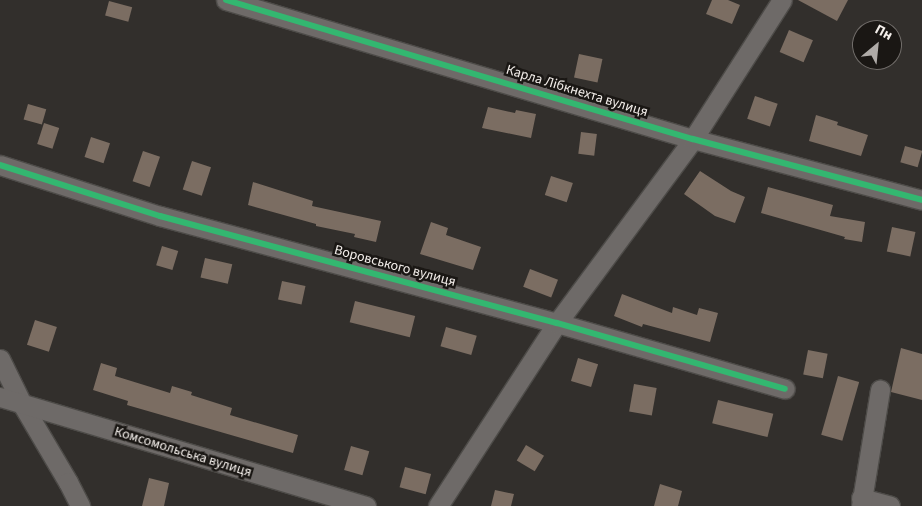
<!DOCTYPE html>
<html>
<head>
<meta charset="utf-8">
<style>
	body { margin:0 }
	#map { position:relative; width:922px; height:506px; overflow:hidden; background:#322f2c; font-family:"Source Sans 3",sans-serif }
	div>[style] { position:absolute }
	.building>* { inset:0; background:#7b6d62; transform-origin:0 0 }
	.roads { filter:drop-shadow(1px 0 #4d4b48) drop-shadow(-1px 0 #4d4b48) drop-shadow(0 1px #4d4b48) drop-shadow(0 -1px #4d4b48) }
	.minor>* { height:19px; margin:-9.5px; padding:0 9.5px; transform-origin:9.5px; border-radius:9.5px; background:#6e6a68 }
	.cycleway>* { height:6px; margin:-3px; padding:0 3px; transform-origin:3px; border-radius:3px; background:#33b770 }
	span { translate:-50% -50%; white-space:nowrap; text-align:center; line-height:1.15; -webkit-text-stroke:5px #1a1714; paint-order:stroke }
	.street-label { font-size:14px; color:#f3eeea }
	.north { position:absolute; left:852px; top:20px; width:50px; height:50px; box-sizing:border-box; background:#1a1714; border:1px solid #716d6a; border-radius:50%; rotate:28deg; font-size:14px; font-weight:700; line-height:20px; text-align:center; color:#f3eeea }
	.north::after { content:''; display:block; margin:auto; width:18px; height:22px; background:#afaba8; clip-path:polygon(50% 0,100% 100%,50% 72%,0 100%) }
</style>
</head>
<body>
<div id="map">
	<div class="building">
		<div style="clip-path:polygon(712px 0,728px 0,740px 5px,732px 24px,706px 14px)"></div>
		<div style="clip-path:polygon(798px 0,848px 0,837px 21px)"></div>
		<div style="left:109px;top:1px;width:24px;height:15px;rotate:15deg"></div>
		<div style="left:789px;top:30px;width:26px;height:24px;rotate:23deg"></div>
		<div style="left:579px;top:54px;width:24px;height:24px;rotate:12deg"></div>
		<div style="left:755px;top:96px;width:24px;height:24px;rotate:19deg"></div>
		<div style="left:28px;top:104px;width:19px;height:16px;rotate:16deg"></div>
		<div style="clip-path:polygon(488px 107px,515px 113px,516px 110px,536px 114px,531px 138px,482px 128px)"></div>
		<div style="clip-path:polygon(816px 115px,838px 122px,837px 125px,868px 135px,861px 156px,809px 141px)"></div>
		<div style="left:44px;top:123px;width:16px;height:22px;rotate:18deg"></div>
		<div style="left:581px;top:132px;width:16px;height:22px;rotate:7deg"></div>
		<div style="left:91px;top:137px;width:20px;height:21px;rotate:18deg"></div>
		<div style="left:905px;top:146px;width:18px;height:17px;rotate:16deg"></div>
		<div style="left:143px;top:151px;width:18px;height:32px;rotate:19deg"></div>
		<div style="left:192px;top:161px;width:20px;height:30px;rotate:18deg"></div>
		<div style="clip-path:polygon(700px 171px,731px 191px,745px 197px,735px 223px,715px 216px,684px 194px)"></div>
		<div style="left:551px;top:176px;width:23px;height:20px;rotate:18deg"></div>
		<div style="clip-path:polygon(253px 182px,313px 201px,312px 206px,381px 221px,376px 242px,354px 237px,355px 234px,316px 226px,316px 224px,248px 205px)"></div>
		<div style="clip-path:polygon(768px 187px,833px 205px,830px 216px,865px 222px,862px 242px,844px 239px,845px 237px,761px 213px)"></div>
		<div style="clip-path:polygon(431px 222px,448px 228px,446px 235px,481px 247px,473px 270px,420px 254px)"></div>
		<div style="left:892px;top:227px;width:24px;height:25px;rotate:12deg"></div>
		<div style="left:162px;top:246px;width:17px;height:20px;rotate:17deg"></div>
		<div style="left:205px;top:258px;width:28px;height:20px;rotate:13deg"></div>
		<div style="left:530px;top:269px;width:30px;height:19px;rotate:21deg"></div>
		<div style="left:282px;top:281px;width:24px;height:19px;rotate:12deg"></div>
		<div style="clip-path:polygon(622px 294px,672px 313px,673px 307px,697px 315px,699px 308px,718px 313px,710px 342px,643px 324px,642px 327px,614px 316px)"></div>
		<div style="left:355px;top:301px;width:62px;height:22px;rotate:14deg"></div>
		<div style="left:35px;top:320px;width:23px;height:26px;rotate:18deg"></div>
		<div style="left:446px;top:327px;width:32px;height:20px;rotate:16deg"></div>
		<div style="clip-path:polygon(901px 348px,922px 354px,922px 400px,891px 392px)"></div>
		<div style="left:808px;top:350px;width:20px;height:25px;rotate:11deg"></div>
		<div style="left:578px;top:358px;width:21px;height:24px;rotate:17deg"></div>
		<div style="clip-path:polygon(101px 363px,117px 368px,115px 376px,170px 393px,172px 386px,192px 392px,191px 395px,232px 408px,230px 415px,298px 435px,293px 453px,127px 405px,128px 401px,93px 390px)"></div>
		<div style="left:838px;top:376px;width:22px;height:61px;rotate:16deg"></div>
		<div style="left:634px;top:384px;width:23px;height:28px;rotate:10deg"></div>
		<div style="left:718px;top:400px;width:57px;height:24px;rotate:14deg"></div>
		<div style="left:526px;top:445px;width:21px;height:18px;rotate:31deg"></div>
		<div style="left:351px;top:446px;width:19px;height:25px;rotate:16deg"></div>
		<div style="left:405px;top:467px;width:27px;height:21px;rotate:15deg"></div>
		<div style="clip-path:polygon(149px 478px,169px 483px,164px 506px,142px 506px)"></div>
		<div style="clip-path:polygon(660px 484px,682px 491px,678px 506px,654px 506px)"></div>
		<div style="clip-path:polygon(495px 490px,514px 494px,511px 506px,491px 506px)"></div>
	</div>
	<div class="roads">
		<div class="minor">
			<div style="left:226px;top:0;width:487px;rotate:16.6deg"></div>
			<div style="left:693px;top:139px;width:237px;rotate:14.9deg"></div>
			<div style="left:0;top:165px;width:168px;rotate:17.7deg"></div>
			<div style="left:160px;top:216px;width:411px;rotate:15.1deg"></div>
			<div style="left:557px;top:323px;width:237px;rotate:16.1deg"></div>
			<div style="left:0;top:359px;width:50px;rotate:63.9deg"></div>
			<div style="left:22px;top:404px;width:91px;rotate:59.5deg"></div>
			<div style="left:68px;top:482px;width:27px;rotate:63deg"></div>
			<div style="left:0;top:397px;width:382px;rotate:16.6deg"></div>
			<div style="left:861px;top:498px;width:30px;rotate:15deg"></div>
			<div style="left:438px;top:506px;width:218px;rotate:-57deg"></div>
			<div style="left:557px;top:323px;width:229px;rotate:-53.5deg"></div>
			<div style="left:693px;top:139px;width:165px;rotate:-57.4deg"></div>
			<div style="left:861px;top:506px;width:118px;rotate:-80.7deg"></div>
		</div>
	</div>
	<div class="cycleway">
		<div style="left:226px;top:0;width:487px;rotate:16.6deg"></div>
		<div style="left:693px;top:139px;width:237px;rotate:14.9deg"></div>
		<div style="left:0;top:165px;width:168px;rotate:17.7deg"></div>
		<div style="left:160px;top:216px;width:411px;rotate:15.1deg"></div>
		<div style="left:557px;top:323px;width:237px;rotate:16.1deg"></div>
	</div>
	<div class="street-label">
		<span style="left:577px;top:91px;rotate:17deg">Карла Лібкнехта вулиця</span>
		<span style="left:395px;top:266px;rotate:15deg">Воровського вулиця</span>
		<span style="left:183px;top:452px;rotate:17deg">Комсомольська вулиця</span>
	</div>
	<div class="north">Пн</div>
</div>
</body>
</html>
